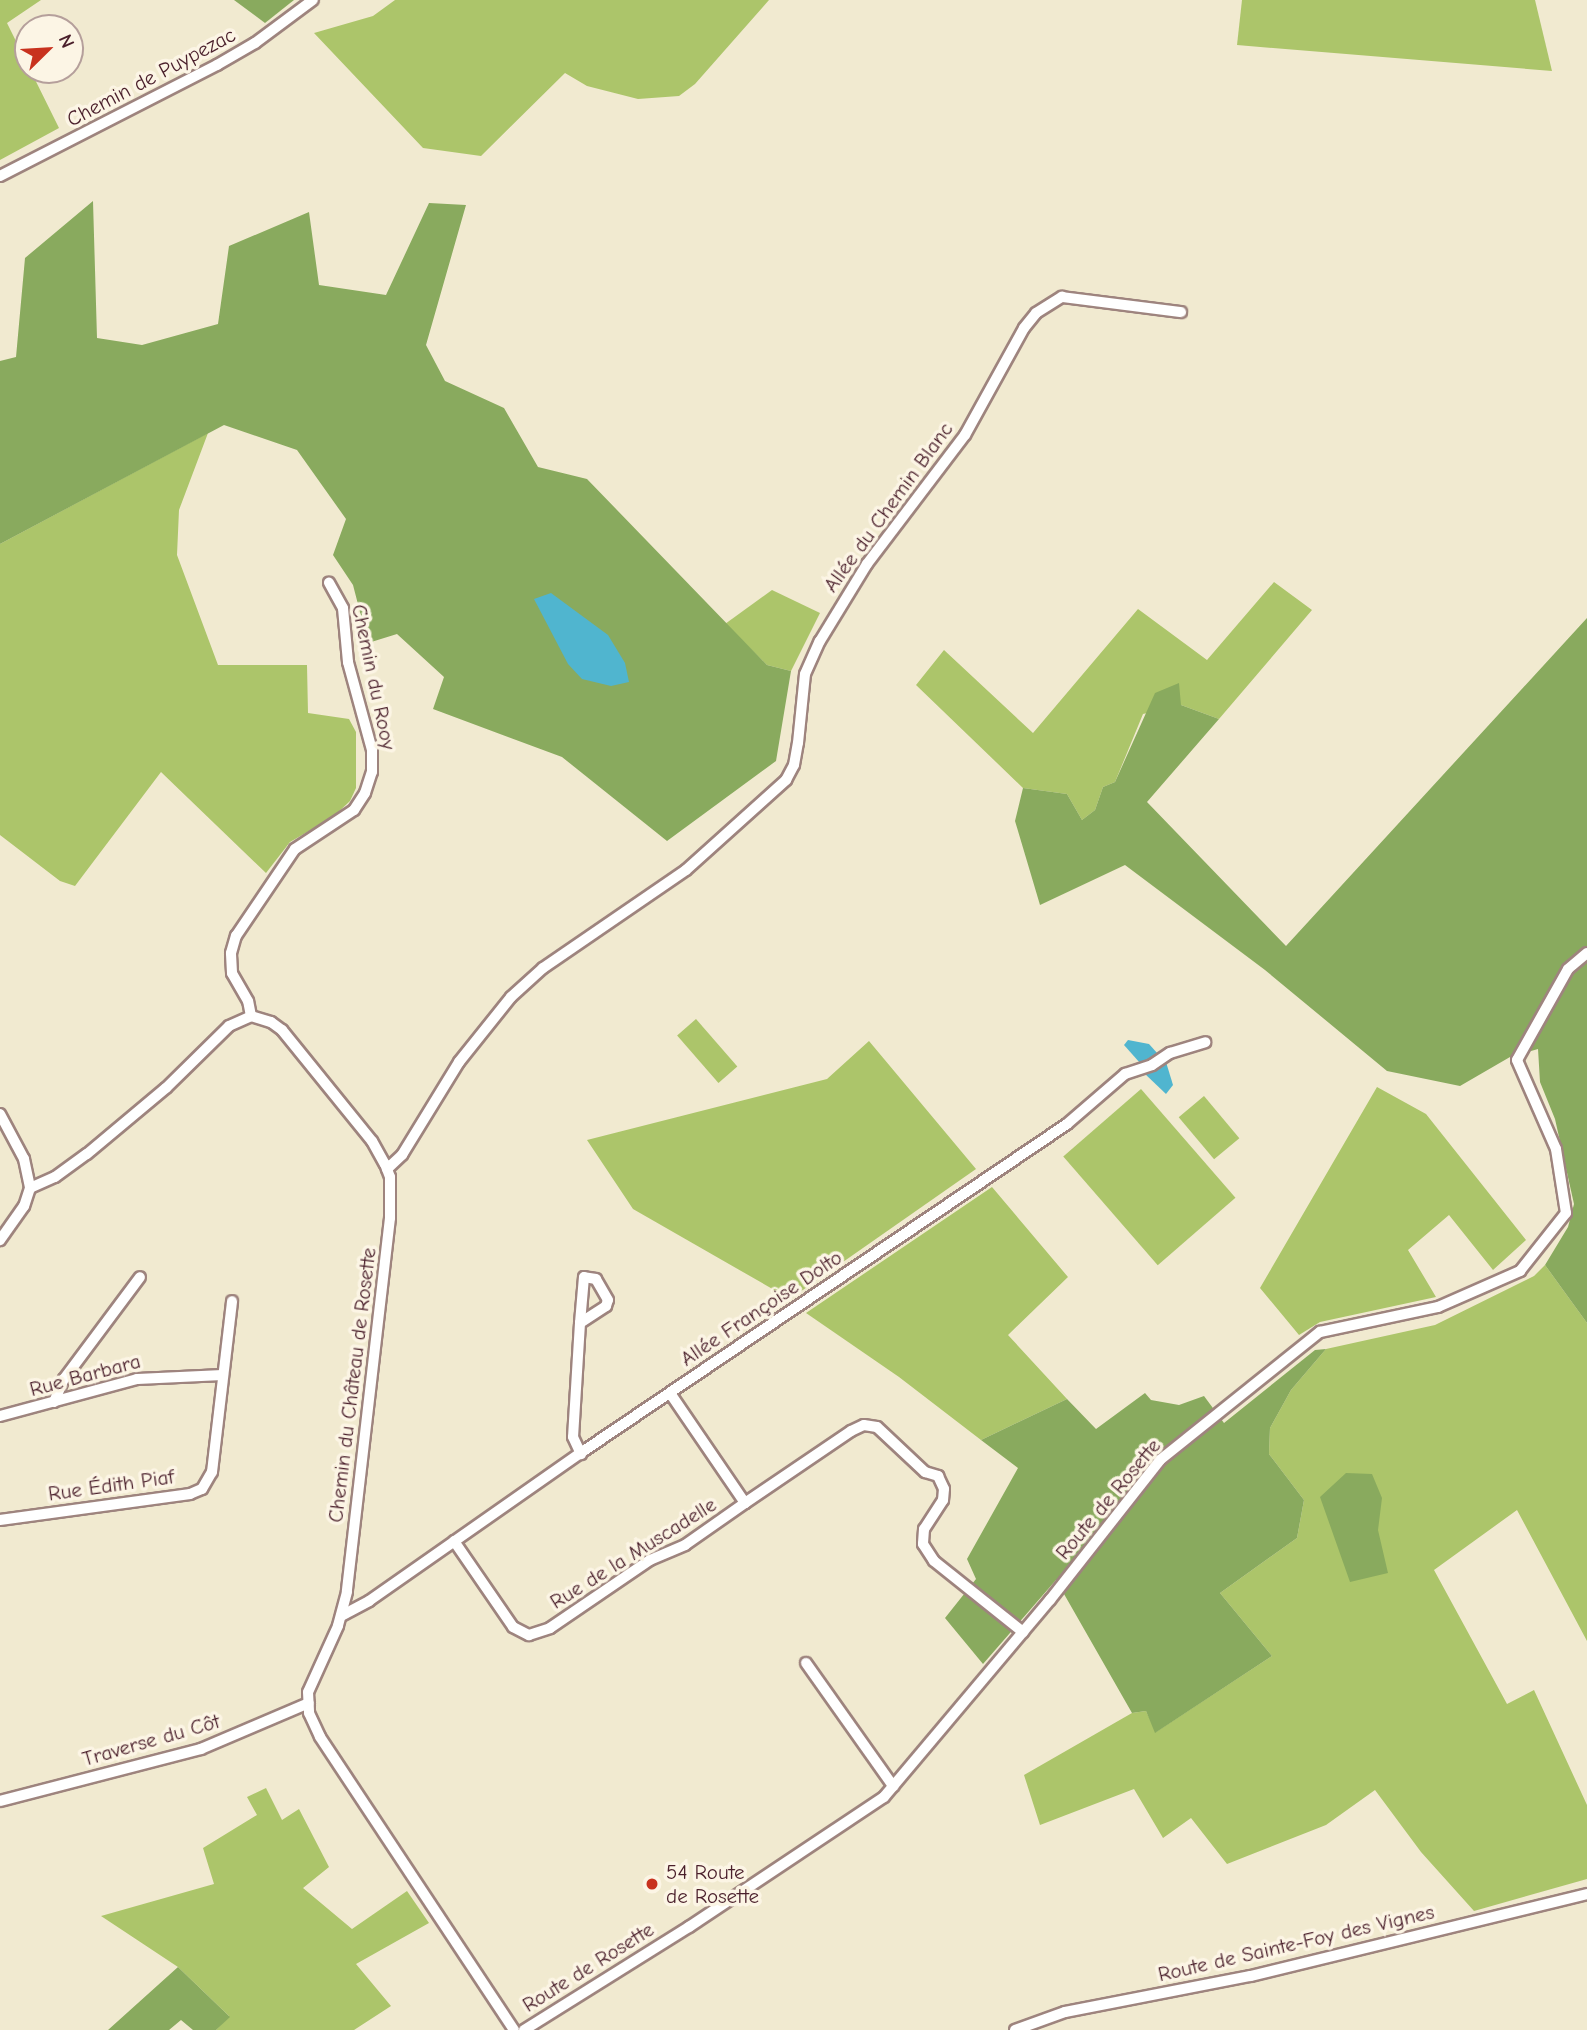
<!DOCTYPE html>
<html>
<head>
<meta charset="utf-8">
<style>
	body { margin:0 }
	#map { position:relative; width:1587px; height:2030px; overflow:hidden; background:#f1ead0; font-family:"Comic Neue",sans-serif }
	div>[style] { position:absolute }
	.green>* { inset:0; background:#acc56a; transform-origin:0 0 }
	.forest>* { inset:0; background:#89aa5e }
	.water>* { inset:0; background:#50b5cf }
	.roads { filter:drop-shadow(2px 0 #9e847e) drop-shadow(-2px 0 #9e847e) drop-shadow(0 2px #9e847e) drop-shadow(0 -2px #9e847e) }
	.minor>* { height:10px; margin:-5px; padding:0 5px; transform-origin:5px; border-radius:5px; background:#fff }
	.dots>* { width:19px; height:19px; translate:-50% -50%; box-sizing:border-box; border:4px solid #fcf5e5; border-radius:50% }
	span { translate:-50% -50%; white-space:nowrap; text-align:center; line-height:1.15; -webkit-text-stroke:7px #fcf5e5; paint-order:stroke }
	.street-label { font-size:21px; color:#4a1f2b }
	.poi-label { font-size:21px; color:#4a1f2b }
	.left { translate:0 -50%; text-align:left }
	.north { position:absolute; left:14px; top:14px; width:70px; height:70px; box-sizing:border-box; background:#fcf5e5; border:2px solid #b59f9b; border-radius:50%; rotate:66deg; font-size:19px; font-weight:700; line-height:28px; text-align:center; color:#4a1f2b }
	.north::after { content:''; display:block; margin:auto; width:24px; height:32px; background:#c8321e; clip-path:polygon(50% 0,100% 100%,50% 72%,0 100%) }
</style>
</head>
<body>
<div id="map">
	<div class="green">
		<div style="clip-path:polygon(0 0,41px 0,7px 23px,59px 128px,0 160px)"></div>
		<div style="clip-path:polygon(395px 0,769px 0,695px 84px,679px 96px,638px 99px,587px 86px,565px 73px,481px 156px,423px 148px,314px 33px,373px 16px)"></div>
		<div style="clip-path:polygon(1242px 0,1535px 0,1552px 71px,1237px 45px)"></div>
		<div style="clip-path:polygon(208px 433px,179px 510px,177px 555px,218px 665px,307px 665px,308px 713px,349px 719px,356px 732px,356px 788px,350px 801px,333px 817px,290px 842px,266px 873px,161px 772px,75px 886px,60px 881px,0 835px,0 544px)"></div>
		<div style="clip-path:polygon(1274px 582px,1312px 610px,1219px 719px,1181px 705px,1143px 714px,1115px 782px,1103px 787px,1095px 810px,1082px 820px,1067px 794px,1023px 788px,916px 685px,944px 650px,1033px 733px,1138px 609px,1207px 660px)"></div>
		<div style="clip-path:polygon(772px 590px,820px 613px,791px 671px,767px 665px,725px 624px)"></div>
		<div style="left:696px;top:1019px;width:63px;height:25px;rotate:49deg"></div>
		<div style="clip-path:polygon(869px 1041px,976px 1169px,790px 1299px,633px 1209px,587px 1140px,827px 1079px)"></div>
		<div style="clip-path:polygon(1377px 1087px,1426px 1114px,1526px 1240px,1493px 1270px,1449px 1215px,1408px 1250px,1436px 1297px,1320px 1322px,1299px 1335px,1260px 1288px)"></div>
		<div style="left:1141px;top:1089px;width:144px;height:103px;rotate:49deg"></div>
		<div style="left:1204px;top:1096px;width:55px;height:33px;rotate:50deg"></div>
		<div style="clip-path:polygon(992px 1187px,1068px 1277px,1008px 1335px,1067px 1399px,981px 1440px,899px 1377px,806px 1313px)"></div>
		<div style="clip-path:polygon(1545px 1265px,1587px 1323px,1587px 1641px,1517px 1510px,1434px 1570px,1507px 1704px,1534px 1690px,1587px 1805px,1587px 1879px,1474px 1911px,1421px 1852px,1375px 1790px,1326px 1825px,1227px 1864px,1191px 1818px,1163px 1838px,1134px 1789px,1040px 1825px,1024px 1775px,1132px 1713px,1146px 1711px,1156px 1732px,1272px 1656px,1220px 1593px,1297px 1538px,1304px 1500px,1269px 1454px,1270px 1428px,1291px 1390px,1326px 1349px,1435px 1325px,1534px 1276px)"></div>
		<div style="clip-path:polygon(266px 1788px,282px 1820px,299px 1809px,329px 1867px,303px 1888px,352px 1929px,407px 1891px,429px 1923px,356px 1964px,391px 2006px,354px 2030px,216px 2030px,229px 2016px,178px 1967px,101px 1916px,214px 1884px,203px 1848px,257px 1815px,247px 1797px)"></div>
	</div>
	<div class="forest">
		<div style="clip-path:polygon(234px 0,294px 0,265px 23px)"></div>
		<div style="clip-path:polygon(93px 201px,97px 338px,142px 345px,218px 324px,229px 246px,309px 212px,319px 285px,386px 295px,429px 203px,466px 205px,426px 345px,445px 381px,504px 408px,538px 467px,587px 479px,767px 665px,791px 671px,776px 761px,667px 841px,562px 757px,433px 709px,444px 677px,397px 634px,368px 643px,353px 585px,333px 555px,346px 519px,297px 450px,224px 425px,0 544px,0 361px,16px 357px,25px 258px)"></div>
		<div style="clip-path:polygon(1587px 618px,1587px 1323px,1545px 1265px,1568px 1227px,1574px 1204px,1555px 1119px,1540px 1082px,1538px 1049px,1510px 1057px,1460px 1086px,1387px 1071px,1265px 970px,1125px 865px,1040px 905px,1015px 821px,1023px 788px,1067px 794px,1082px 820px,1095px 810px,1103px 787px,1115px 782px,1155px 693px,1179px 683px,1181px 705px,1219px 719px,1147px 802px,1286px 946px)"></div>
		<div style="clip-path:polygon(1326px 1349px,1291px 1390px,1270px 1428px,1269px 1454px,1304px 1500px,1297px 1538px,1220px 1593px,1272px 1656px,1155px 1733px,1146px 1711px,1132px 1713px,1056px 1580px,983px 1664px,945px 1618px,976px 1579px,967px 1559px,1018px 1468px,981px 1440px,1067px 1399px,1096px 1429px,1145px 1393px,1151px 1400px,1179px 1405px,1204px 1396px,1224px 1423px,1315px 1350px)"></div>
		<div style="clip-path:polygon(1346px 1473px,1372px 1474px,1382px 1498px,1378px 1530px,1388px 1573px,1350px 1582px,1320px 1497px)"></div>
		<div style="clip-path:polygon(178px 1967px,230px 2017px,216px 2030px,193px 2030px,181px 2020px,169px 2030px,108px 2030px)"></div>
	</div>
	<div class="water">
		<div style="clip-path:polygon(551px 593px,608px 635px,625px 663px,629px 682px,611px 686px,582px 679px,568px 664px,534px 599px)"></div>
		<div style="clip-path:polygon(1128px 1040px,1149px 1044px,1158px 1054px,1140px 1063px,1124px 1045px)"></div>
		<div style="clip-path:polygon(1166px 1062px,1173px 1085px,1166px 1094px,1144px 1073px)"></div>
	</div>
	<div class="roads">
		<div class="minor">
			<div style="left:0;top:176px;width:244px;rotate:-27.1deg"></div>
			<div style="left:217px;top:65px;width:44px;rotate:-30.1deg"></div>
			<div style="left:255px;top:43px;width:72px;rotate:-36.6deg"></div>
			<div style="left:251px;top:1016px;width:15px;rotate:-101deg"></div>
			<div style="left:248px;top:1001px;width:32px;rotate:-120deg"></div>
			<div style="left:232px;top:973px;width:20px;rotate:-93deg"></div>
			<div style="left:231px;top:953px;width:18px;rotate:-74deg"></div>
			<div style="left:236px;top:936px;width:105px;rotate:-55.9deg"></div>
			<div style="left:295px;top:849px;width:71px;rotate:-33.5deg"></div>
			<div style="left:354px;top:810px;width:20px;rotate:-57deg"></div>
			<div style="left:365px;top:793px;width:22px;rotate:-72deg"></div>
			<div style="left:372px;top:772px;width:22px;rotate:-90deg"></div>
			<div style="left:372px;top:750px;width:91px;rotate:-105.3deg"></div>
			<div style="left:348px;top:662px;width:54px;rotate:-95.3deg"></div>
			<div style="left:343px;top:608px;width:29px;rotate:-119deg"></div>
			<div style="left:0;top:1114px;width:51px;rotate:61.9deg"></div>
			<div style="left:24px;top:1159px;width:30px;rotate:78deg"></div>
			<div style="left:30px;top:1188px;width:19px;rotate:108deg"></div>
			<div style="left:24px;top:1206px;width:42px;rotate:125.2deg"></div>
			<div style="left:387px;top:1169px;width:21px;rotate:-43deg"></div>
			<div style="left:402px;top:1155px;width:109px;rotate:-58.5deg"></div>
			<div style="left:459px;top:1062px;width:83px;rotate:-51.3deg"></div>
			<div style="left:511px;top:997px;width:43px;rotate:-42.2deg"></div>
			<div style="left:543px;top:968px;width:173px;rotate:-34.4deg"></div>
			<div style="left:686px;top:870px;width:135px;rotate:-42deg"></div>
			<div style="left:786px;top:780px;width:17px;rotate:-62deg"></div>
			<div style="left:794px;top:765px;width:22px;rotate:-80deg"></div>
			<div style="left:798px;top:743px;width:69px;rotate:-84.2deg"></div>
			<div style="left:805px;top:674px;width:36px;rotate:-66deg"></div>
			<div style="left:820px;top:641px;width:90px;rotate:-58.6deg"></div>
			<div style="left:867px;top:564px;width:162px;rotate:-52.8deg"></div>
			<div style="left:965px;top:435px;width:122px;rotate:-61.1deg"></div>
			<div style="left:1024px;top:328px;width:19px;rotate:-51deg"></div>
			<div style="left:1036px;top:313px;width:31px;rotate:-32deg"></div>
			<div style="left:1062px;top:297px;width:120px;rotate:7.2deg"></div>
			<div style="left:30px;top:1188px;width:27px;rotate:-24deg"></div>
			<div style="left:55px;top:1177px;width:39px;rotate:-36deg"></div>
			<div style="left:87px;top:1154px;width:103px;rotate:-39.9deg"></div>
			<div style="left:166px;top:1088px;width:88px;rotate:-44.5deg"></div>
			<div style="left:229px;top:1026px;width:24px;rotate:-24deg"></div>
			<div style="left:251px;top:1016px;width:21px;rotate:17deg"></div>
			<div style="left:271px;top:1022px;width:14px;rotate:36deg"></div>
			<div style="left:282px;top:1030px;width:143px;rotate:51deg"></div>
			<div style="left:372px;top:1141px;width:26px;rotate:61deg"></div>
			<div style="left:385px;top:1164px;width:14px;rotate:69deg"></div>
			<div style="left:390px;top:1177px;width:41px;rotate:90deg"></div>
			<div style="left:390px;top:1218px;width:376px;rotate:96.6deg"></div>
			<div style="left:347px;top:1592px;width:35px;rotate:105deg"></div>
			<div style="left:338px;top:1626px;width:72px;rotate:114.4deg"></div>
			<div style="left:308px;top:1692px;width:21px;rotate:87deg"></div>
			<div style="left:309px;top:1713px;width:26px;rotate:65deg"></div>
			<div style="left:320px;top:1737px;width:351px;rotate:56.5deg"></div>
			<div style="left:580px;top:1323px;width:31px;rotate:-33deg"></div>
			<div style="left:606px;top:1306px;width:6px;rotate:-72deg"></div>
			<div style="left:608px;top:1300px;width:24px;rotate:-120deg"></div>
			<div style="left:596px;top:1279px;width:12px;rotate:-171deg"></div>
			<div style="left:584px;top:1277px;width:46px;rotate:95deg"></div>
			<div style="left:580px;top:1323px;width:114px;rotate:93.5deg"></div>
			<div style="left:573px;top:1437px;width:19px;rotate:65deg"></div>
			<div style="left:54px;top:1402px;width:25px;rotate:-67deg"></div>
			<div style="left:64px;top:1379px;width:127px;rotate:-53.3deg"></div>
			<div style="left:0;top:1416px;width:142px;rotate:-15.1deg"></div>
			<div style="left:137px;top:1379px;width:86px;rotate:-2.7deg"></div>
			<div style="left:745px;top:1503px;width:128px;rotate:-34.2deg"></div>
			<div style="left:851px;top:1431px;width:14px;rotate:-25deg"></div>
			<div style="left:864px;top:1425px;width:13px;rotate:9deg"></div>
			<div style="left:877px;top:1427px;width:66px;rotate:43.2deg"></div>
			<div style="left:925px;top:1472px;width:14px;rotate:17deg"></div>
			<div style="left:938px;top:1476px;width:14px;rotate:65deg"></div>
			<div style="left:944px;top:1489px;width:11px;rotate:95deg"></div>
			<div style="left:943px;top:1500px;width:35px;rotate:123deg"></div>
			<div style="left:924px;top:1529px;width:15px;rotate:94deg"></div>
			<div style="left:923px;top:1544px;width:20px;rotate:57deg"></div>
			<div style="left:934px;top:1561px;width:114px;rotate:38.6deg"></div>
			<div style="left:0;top:1520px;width:192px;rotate:-7.8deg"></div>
			<div style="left:190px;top:1494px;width:13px;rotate:-23deg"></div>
			<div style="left:202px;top:1489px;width:20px;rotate:-60deg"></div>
			<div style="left:212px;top:1472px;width:172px;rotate:-83.3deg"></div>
			<div style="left:454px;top:1541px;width:104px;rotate:55.5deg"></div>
			<div style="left:513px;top:1627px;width:18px;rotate:27deg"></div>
			<div style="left:529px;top:1635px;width:22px;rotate:-18deg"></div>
			<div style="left:550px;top:1628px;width:121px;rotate:-34.2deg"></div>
			<div style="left:650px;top:1560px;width:38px;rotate:-23deg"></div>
			<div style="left:685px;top:1545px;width:73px;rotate:-35deg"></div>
			<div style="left:745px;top:1503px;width:133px;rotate:-124.3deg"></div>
			<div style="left:341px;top:1616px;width:32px;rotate:-28deg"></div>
			<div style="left:369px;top:1601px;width:264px;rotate:-35deg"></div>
			<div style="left:585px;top:1450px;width:582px;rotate:-34.07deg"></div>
			<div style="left:1067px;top:1124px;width:77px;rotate:-40.8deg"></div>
			<div style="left:1125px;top:1074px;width:28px;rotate:-18deg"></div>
			<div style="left:1152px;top:1065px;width:22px;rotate:-34deg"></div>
			<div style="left:1170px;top:1053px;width:37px;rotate:-17deg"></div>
			<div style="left:806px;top:1663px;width:151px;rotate:54.7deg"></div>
			<div style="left:0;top:1801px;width:208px;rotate:-14.5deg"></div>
			<div style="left:201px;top:1749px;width:117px;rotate:-23.1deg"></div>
			<div style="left:524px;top:2030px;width:195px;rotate:-32deg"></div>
			<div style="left:689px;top:1927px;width:234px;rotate:-33.7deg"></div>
			<div style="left:884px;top:1797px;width:258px;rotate:-49.9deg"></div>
			<div style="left:1050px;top:1600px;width:178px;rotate:-51.8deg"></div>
			<div style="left:1160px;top:1460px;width:205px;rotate:-38.7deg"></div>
			<div style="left:1320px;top:1332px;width:121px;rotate:-12deg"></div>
			<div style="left:1438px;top:1307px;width:90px;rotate:-23.7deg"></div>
			<div style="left:1520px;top:1271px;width:74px;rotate:-51.6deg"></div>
			<div style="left:1566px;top:1213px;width:65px;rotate:-98.9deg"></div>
			<div style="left:1556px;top:1149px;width:97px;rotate:-113.7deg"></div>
			<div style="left:1517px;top:1060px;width:104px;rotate:-60.7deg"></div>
			<div style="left:1568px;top:969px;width:25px;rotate:-40deg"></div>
			<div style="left:1015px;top:2030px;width:53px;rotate:-19.8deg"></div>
			<div style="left:1065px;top:2012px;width:189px;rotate:-11deg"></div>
			<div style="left:1251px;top:1976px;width:346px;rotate:-13.7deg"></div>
		</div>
	</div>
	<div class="dots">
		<div style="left:652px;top:1884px;background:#c8321e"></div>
	</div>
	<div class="street-label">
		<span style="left:151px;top:77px;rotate:-28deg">Chemin de Puypezac</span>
		<span style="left:888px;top:507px;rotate:-54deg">Allée du Chemin Blanc</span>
		<span style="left:374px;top:677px;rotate:78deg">Chemin du Rooy</span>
		<span style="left:761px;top:1308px;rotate:-34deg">Allée Françoise Dolto</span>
		<span style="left:85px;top:1375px;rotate:-15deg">Rue Barbara</span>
		<span style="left:352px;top:1385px;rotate:-83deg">Chemin du Château de Rosette</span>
		<span style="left:111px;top:1485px;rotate:-8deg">Rue Édith Piaf</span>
		<span style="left:1108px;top:1499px;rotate:-50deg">Route de Rosette</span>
		<span style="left:633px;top:1553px;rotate:-32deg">Rue de la Muscadelle</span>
		<span style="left:151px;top:1740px;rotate:-16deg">Traverse du Côt</span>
		<span style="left:1296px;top:1943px;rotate:-13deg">Route de Sainte-Foy des Vignes</span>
		<span style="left:588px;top:1967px;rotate:-32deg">Route de Rosette</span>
	</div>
	<div class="poi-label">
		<span class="left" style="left:666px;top:1884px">54 Route<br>de Rosette</span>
	</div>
	<div class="north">N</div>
</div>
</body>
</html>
